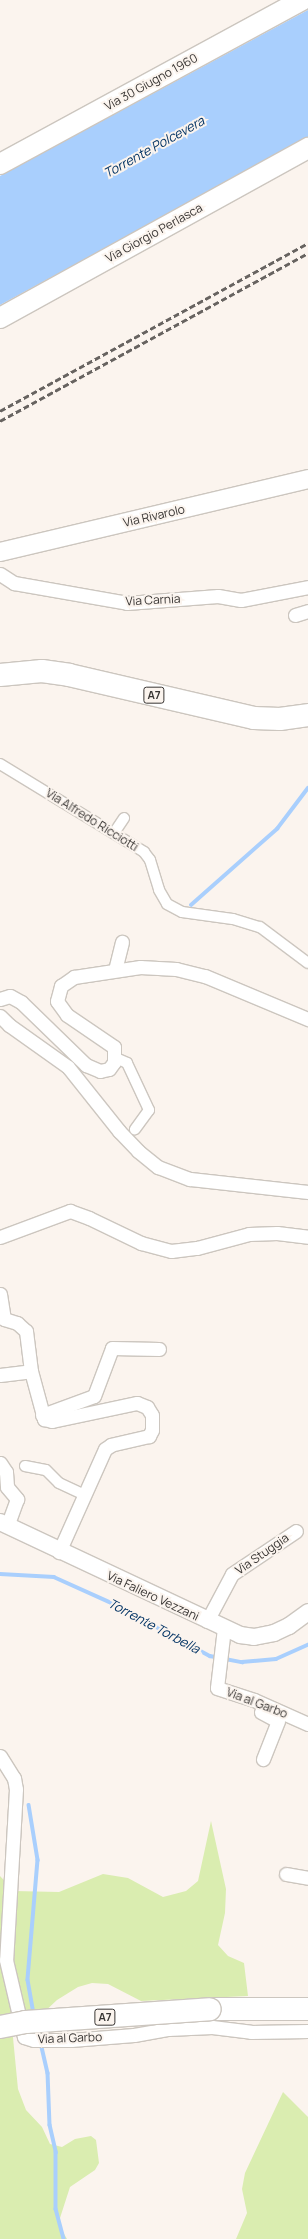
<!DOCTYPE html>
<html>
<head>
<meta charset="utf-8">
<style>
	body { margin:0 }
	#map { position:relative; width:308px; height:2239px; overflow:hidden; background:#fbf4ee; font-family:Manrope,sans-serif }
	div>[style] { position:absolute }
	.green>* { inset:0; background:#daedb0 }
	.water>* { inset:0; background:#a9cffd }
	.stream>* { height:3.5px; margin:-1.75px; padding:0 1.75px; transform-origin:1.75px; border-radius:1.75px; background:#a9cffd }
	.roads { filter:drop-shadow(1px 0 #ccc6bf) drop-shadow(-1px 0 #ccc6bf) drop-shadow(0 1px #ccc6bf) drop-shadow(0 -1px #ccc6bf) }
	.pedestrian>* { height:10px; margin:-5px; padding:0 5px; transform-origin:5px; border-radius:5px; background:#fff }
	.minor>* { height:13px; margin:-6.5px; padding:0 6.5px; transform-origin:6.5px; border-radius:6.5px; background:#fff }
	.tertiary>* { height:16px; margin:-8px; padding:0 8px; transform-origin:8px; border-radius:8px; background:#fff }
	.secondary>* { height:18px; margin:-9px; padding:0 9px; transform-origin:9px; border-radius:9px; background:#fff }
	.primary>* { height:20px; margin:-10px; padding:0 10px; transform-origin:10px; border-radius:10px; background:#fff }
	.motorway>* { height:22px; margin:-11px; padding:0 11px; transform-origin:11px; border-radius:11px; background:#fff }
	.rail>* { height:3px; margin-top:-1.5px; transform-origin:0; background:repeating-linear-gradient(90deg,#676360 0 6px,transparent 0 9px) }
	.bridges { filter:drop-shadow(1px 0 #ccc6bf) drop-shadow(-1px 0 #ccc6bf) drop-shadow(0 1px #ccc6bf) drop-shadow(0 -1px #ccc6bf) }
	.motorway-bridge>* { height:22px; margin:-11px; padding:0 11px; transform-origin:11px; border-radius:11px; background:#fff }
	span { translate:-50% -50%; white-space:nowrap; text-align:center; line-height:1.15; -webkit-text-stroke:4px #fbf4ee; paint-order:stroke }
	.shield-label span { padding:1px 3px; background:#fbf4ee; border:1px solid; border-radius:3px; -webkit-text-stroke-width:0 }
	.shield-label { font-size:11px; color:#383533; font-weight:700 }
	.street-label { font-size:12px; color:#383533 }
	.water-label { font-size:13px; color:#003263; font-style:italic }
</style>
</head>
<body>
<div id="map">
	<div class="green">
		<div style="clip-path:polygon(211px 1821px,226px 1889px,225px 1913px,218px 1945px,228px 1956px,244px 1963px,248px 1996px,141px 2001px,108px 1984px,92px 1983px,78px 1987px,57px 2000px,41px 2015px,11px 2017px,18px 2089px,26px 2110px,42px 2127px,50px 2144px,62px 2147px,75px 2139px,91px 2136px,96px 2140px,99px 2163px,95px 2170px,70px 2187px,60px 2218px,60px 2227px,67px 2239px,0 2239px,0 1876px,14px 1891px,59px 1892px,103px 1874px,128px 1878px,163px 1897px,186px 1891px,198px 1881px)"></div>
		<div style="clip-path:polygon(283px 2092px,308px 2117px,308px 2239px,236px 2239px,247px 2213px,242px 2189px,245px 2173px)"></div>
	</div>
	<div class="water">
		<div style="clip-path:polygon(308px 10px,308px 138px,0 305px,0 176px)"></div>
	</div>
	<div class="stream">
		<div style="left:191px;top:905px;width:115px;rotate:-41.5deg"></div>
		<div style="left:277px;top:829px;width:51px;rotate:-52.9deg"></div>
		<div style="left:0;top:1574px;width:54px;rotate:3.2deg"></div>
		<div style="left:54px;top:1577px;width:68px;rotate:24.3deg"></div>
		<div style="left:116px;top:1605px;width:107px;rotate:28.5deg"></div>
		<div style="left:210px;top:1656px;width:33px;rotate:11deg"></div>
		<div style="left:242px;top:1662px;width:34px;rotate:-5deg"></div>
		<div style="left:276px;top:1659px;width:35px;rotate:-24deg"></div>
		<div style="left:29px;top:1805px;width:56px;rotate:80.7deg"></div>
		<div style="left:38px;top:1860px;width:120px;rotate:94.8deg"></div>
		<div style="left:28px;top:1980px;width:36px;rotate:80deg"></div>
		<div style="left:41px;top:2043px;width:31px;rotate:77deg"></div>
		<div style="left:48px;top:2073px;width:52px;rotate:87.8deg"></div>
		<div style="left:50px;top:2125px;width:28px;rotate:77deg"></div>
		<div style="left:56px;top:2152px;width:57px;rotate:90deg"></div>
		<div style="left:56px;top:2209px;width:31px;rotate:75deg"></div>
	</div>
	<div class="roads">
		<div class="pedestrian">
			<div style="left:0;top:764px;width:169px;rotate:31.4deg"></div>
			<div style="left:144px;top:852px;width:10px;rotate:53deg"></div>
			<div style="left:150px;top:860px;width:31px;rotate:73deg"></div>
			<div style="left:159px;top:890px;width:16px;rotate:60deg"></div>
			<div style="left:167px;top:904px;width:17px;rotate:28deg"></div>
			<div style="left:182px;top:912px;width:51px;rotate:7.8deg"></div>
			<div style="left:233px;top:919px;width:28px;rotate:17deg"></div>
			<div style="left:260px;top:927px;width:60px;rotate:36.9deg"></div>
			<div style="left:114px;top:833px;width:18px;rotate:-56deg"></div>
			<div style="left:116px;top:1058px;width:12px;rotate:24deg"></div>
			<div style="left:127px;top:1063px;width:52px;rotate:64.9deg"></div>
			<div style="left:149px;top:1110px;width:24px;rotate:126deg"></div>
			<div style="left:25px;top:1466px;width:21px;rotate:11deg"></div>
			<div style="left:46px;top:1470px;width:18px;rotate:45deg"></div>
			<div style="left:59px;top:1483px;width:29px;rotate:25deg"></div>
		</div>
		<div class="minor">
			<div style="left:0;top:574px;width:17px;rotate:33deg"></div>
			<div style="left:14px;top:583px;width:115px;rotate:10deg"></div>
			<div style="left:127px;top:603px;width:91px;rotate:-4.4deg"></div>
			<div style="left:218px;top:596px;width:23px;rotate:10deg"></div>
			<div style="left:241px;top:600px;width:68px;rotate:-11deg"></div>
			<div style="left:295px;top:615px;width:14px;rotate:-17deg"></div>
			<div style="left:115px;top:970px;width:29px;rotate:-76deg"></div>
			<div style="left:0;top:999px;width:10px;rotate:-17deg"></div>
			<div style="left:10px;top:996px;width:13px;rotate:29deg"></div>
			<div style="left:21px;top:1002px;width:91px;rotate:44.1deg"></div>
			<div style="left:86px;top:1065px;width:15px;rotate:23deg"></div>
			<div style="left:100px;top:1071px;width:9px;rotate:-13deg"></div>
			<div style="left:109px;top:1069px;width:9px;rotate:-54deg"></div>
			<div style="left:114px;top:1062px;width:15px;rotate:-90deg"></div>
			<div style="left:114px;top:1047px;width:57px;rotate:-145.8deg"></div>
			<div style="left:67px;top:1015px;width:17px;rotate:-126deg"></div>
			<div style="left:57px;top:1001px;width:16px;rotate:-75deg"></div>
			<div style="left:61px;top:986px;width:16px;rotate:-35deg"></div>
			<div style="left:74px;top:977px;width:67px;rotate:-8.6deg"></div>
			<div style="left:140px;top:967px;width:36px;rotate:3deg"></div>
			<div style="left:176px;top:969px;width:30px;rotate:14deg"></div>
			<div style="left:205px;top:976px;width:112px;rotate:22.7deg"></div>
			<div style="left:0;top:1016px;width:13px;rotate:45deg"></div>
			<div style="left:9px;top:1025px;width:72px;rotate:35.4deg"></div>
			<div style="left:68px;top:1067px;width:82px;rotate:51.4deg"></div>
			<div style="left:119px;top:1131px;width:28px;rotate:46deg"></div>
			<div style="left:138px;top:1151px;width:26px;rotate:39deg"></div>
			<div style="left:158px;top:1167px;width:34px;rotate:21deg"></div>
			<div style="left:190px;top:1179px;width:119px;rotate:6.3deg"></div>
			<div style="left:0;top:1237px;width:75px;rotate:-20.4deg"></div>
			<div style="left:70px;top:1211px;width:20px;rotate:20deg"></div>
			<div style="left:89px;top:1218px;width:58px;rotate:25.7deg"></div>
			<div style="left:141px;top:1243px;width:31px;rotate:15deg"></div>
			<div style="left:171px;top:1251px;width:26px;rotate:-7deg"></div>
			<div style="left:197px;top:1248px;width:54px;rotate:-15.1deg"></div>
			<div style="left:249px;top:1234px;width:28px;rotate:-2deg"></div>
			<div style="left:277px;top:1233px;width:31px;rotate:7deg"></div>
			<div style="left:0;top:1294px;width:25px;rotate:81deg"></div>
			<div style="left:4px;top:1319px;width:14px;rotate:17deg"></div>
			<div style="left:17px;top:1323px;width:12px;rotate:42deg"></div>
			<div style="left:26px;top:1331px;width:40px;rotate:82.9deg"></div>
			<div style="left:31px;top:1371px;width:50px;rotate:74.8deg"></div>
			<div style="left:44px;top:1419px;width:8px;rotate:14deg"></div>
			<div style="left:52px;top:1421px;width:87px;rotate:-12deg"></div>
			<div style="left:137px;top:1403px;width:11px;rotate:22deg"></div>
			<div style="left:147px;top:1407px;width:9px;rotate:58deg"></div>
			<div style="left:152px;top:1415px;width:15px;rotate:90deg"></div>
			<div style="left:152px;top:1430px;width:7px;rotate:117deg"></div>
			<div style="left:149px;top:1436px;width:39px;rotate:167deg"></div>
			<div style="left:111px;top:1445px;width:7px;rotate:146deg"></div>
			<div style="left:105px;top:1449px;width:113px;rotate:114.1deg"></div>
			<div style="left:0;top:1375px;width:31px;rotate:-7deg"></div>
			<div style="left:42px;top:1415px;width:55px;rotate:-20.1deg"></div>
			<div style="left:94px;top:1396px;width:51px;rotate:-69.4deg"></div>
			<div style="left:112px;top:1348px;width:47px;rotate:1.2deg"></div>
			<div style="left:0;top:1463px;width:11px;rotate:56deg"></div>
			<div style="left:6px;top:1472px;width:15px;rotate:86deg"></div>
			<div style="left:7px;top:1487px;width:16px;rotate:50deg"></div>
			<div style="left:17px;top:1499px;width:29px;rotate:110deg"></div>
			<div style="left:207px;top:1621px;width:53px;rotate:-62deg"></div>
			<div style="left:232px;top:1574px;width:77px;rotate:-33.9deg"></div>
			<div style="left:224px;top:1628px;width:60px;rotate:96.7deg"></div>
			<div style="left:217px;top:1688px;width:39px;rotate:18deg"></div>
			<div style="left:254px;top:1700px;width:59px;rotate:24deg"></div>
			<div style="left:261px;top:1712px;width:19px;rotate:28deg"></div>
			<div style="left:278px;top:1721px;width:41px;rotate:111.5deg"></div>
			<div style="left:0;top:1756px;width:26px;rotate:58deg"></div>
			<div style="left:14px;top:1778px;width:11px;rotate:80deg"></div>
			<div style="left:16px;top:1789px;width:171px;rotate:93.3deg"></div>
			<div style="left:6px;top:1960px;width:79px;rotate:76.8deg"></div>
			<div style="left:24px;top:2037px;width:10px;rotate:17deg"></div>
			<div style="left:34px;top:2040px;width:37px"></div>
			<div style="left:71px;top:2040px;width:63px;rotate:-4.5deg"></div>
			<div style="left:134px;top:2035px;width:35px;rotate:-10deg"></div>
			<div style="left:168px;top:2029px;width:44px;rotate:-2.6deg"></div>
			<div style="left:212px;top:2027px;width:39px;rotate:7deg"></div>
			<div style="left:251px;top:2032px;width:57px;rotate:-1deg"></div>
			<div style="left:286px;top:1874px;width:22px;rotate:10deg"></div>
		</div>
		<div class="tertiary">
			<div style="left:0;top:1522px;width:265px;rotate:25.2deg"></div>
			<div style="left:240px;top:1635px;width:14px;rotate:8deg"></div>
			<div style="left:254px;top:1637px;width:20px;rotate:-11deg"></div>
			<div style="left:274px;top:1633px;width:17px;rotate:-25deg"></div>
			<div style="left:289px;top:1626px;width:24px;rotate:-36deg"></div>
		</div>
		<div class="secondary">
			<div style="left:0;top:552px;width:317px;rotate:-13.3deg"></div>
		</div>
		<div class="primary">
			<div style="left:0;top:164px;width:344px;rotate:-28.5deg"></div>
			<div style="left:0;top:318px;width:352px;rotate:-28.9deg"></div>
		</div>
		<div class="motorway">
			<div style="left:0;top:675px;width:42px;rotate:-5.4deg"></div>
			<div style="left:42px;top:671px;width:27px;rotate:8deg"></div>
			<div style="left:69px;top:675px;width:190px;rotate:13.1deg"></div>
			<div style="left:254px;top:718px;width:26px;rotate:2deg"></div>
			<div style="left:280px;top:719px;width:28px;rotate:-8deg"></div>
			<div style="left:210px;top:2009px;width:98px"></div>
		</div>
	</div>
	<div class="rail">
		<div style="left:0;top:411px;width:351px;rotate:-28.6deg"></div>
		<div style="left:0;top:421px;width:351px;rotate:-28.6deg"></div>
	</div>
	<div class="bridges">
		<div class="motorway-bridge">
			<div style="left:0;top:2027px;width:26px;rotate:-11deg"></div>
			<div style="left:26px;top:2022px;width:184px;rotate:-4deg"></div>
		</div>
	</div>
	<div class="shield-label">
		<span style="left:154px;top:695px">A7</span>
		<span style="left:105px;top:2017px">A7</span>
	</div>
	<div class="street-label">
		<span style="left:151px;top:82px;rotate:-29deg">Via 30 Giugno 1960</span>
		<span style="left:154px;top:233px;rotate:-29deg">Via Giorgio Perlasca</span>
		<span style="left:154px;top:516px;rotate:-13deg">Via Rivarolo</span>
		<span style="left:153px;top:600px;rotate:-3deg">Via Carnia</span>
		<span style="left:92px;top:820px;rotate:32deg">Via Alfredo Ricciotti</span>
		<span style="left:262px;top:1554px;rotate:-35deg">Via Stuggia</span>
		<span style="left:153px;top:1596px;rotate:25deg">Via Faliero Vezzani</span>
		<span style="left:257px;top:1703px;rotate:21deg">Via al Garbo</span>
		<span style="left:70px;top:2038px;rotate:-2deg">Via al Garbo</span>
	</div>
	<div class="water-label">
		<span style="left:154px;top:147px;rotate:-29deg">Torrente Polcevera</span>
		<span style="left:154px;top:1626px;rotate:28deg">Torrente Torbella</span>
	</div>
</div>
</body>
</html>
